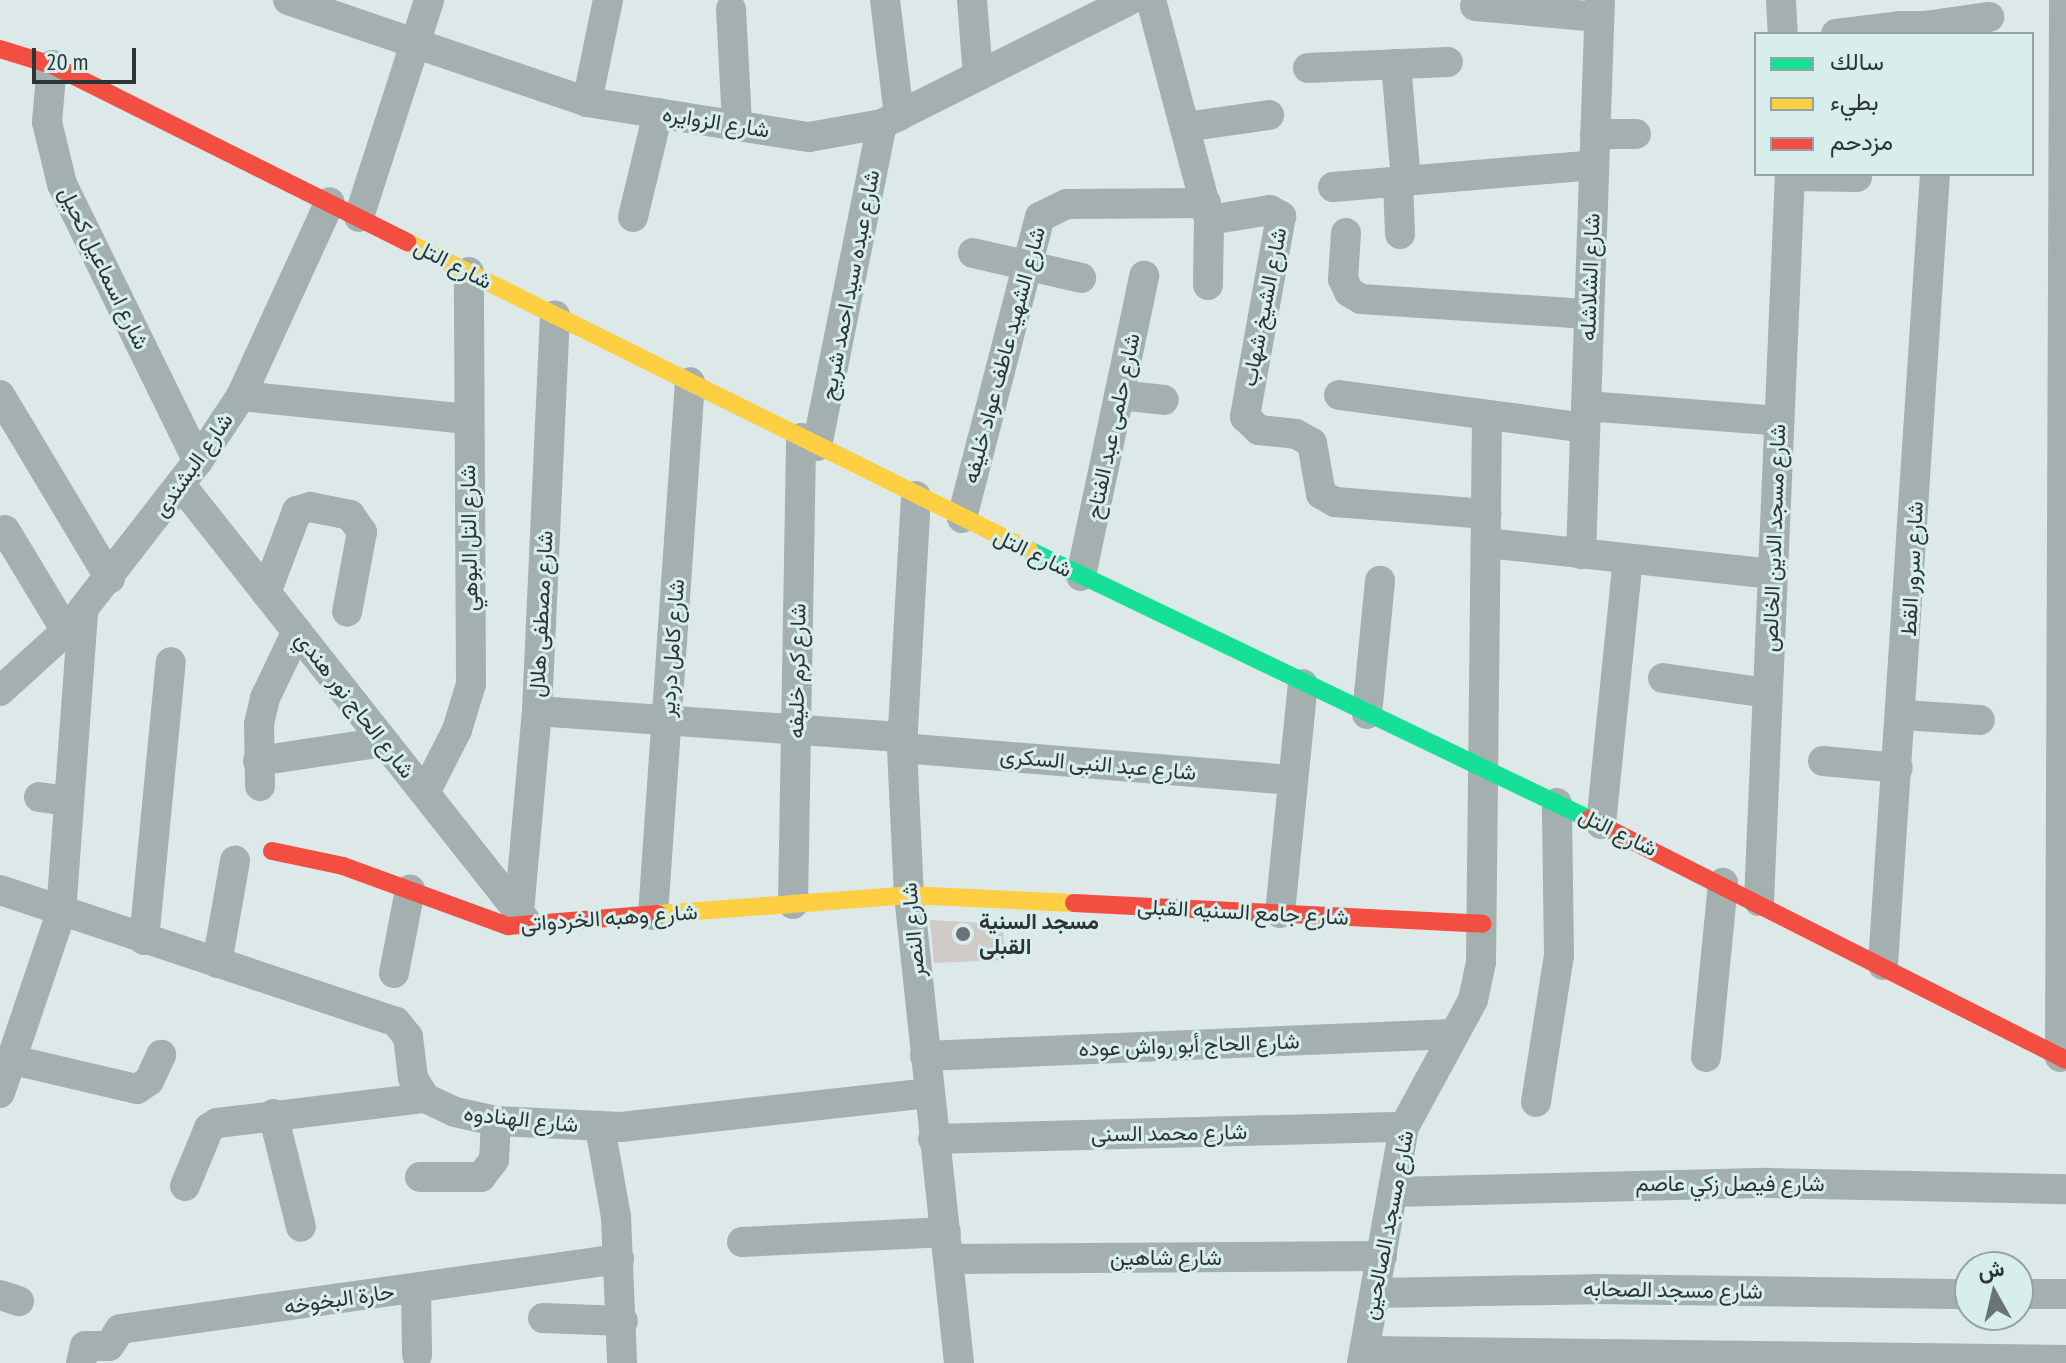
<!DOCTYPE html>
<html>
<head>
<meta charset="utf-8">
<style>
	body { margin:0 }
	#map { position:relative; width:2066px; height:1363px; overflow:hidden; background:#dde9e8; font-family:"PT Sans Narrow",Vazirmatn,sans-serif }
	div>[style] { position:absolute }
	.building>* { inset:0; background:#d1cbc8 }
	.street>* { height:30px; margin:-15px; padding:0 15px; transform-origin:15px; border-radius:15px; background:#a4afaf }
	.fast>* { height:18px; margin:-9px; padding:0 9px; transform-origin:9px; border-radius:9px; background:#16e098 }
	.slow>* { height:18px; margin:-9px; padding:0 9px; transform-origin:9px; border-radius:9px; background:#ffcf43 }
	.jam>* { height:18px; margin:-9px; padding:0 9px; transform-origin:9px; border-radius:9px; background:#f24e42 }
	.dots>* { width:22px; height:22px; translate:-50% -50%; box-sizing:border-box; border:4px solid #d8eeed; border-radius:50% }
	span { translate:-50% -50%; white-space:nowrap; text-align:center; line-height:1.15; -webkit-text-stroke:6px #d8eeed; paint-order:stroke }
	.street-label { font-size:22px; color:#2c3535 }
	.poi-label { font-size:22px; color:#2c3535; font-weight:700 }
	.left { translate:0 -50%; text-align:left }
	.legend { position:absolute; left:1754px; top:32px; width:280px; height:144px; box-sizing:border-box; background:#d8eeed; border:2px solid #93a4a3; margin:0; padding:10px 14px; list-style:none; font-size:24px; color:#2c3535 }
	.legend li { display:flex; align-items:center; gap:16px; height:40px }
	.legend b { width:40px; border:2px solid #93a4a3 }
	.north { position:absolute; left:1954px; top:1251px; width:80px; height:80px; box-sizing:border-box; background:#d8eeed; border:2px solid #93a4a3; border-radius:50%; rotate:352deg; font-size:22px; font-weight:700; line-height:32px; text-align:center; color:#2c3535 }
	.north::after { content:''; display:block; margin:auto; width:28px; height:36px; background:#6a7474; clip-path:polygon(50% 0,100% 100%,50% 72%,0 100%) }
	.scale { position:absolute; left:32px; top:48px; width:104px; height:36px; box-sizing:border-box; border:4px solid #2c3535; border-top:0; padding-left:10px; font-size:24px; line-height:28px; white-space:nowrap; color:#2c3535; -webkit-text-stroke:6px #d8eeed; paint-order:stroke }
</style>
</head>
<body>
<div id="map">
	<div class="building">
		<div style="clip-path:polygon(930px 920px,1002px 924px,1006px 960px,934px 963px)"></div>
	</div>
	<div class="street">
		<div style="left:288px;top:0;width:316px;rotate:18.8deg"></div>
		<div style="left:587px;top:102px;width:225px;rotate:9deg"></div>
		<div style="left:809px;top:137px;width:74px;rotate:-10.1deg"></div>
		<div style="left:882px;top:124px;width:277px;rotate:-26.6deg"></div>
		<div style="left:885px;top:0;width:117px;rotate:83.1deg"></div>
		<div style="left:972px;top:0;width:76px;rotate:85.5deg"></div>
		<div style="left:1151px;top:0;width:228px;rotate:75.2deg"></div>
		<div style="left:1209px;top:220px;width:65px;rotate:90.9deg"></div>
		<div style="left:1781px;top:0;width:34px;rotate:87deg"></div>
		<div style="left:1475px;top:6px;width:124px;rotate:5.1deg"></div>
		<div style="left:731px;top:9px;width:116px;rotate:87deg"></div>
		<div style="left:1924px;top:26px;width:66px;rotate:-7.9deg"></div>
		<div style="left:1836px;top:34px;width:64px;rotate:-7.1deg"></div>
		<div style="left:1900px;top:26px;width:24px"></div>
		<div style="left:1924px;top:26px;width:9px;rotate:69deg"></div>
		<div style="left:1396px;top:64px;width:117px;rotate:85.1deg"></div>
		<div style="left:52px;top:65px;width:57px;rotate:95deg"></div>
		<div style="left:47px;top:122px;width:64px;rotate:76.4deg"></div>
		<div style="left:62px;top:184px;width:309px;rotate:63.9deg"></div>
		<div style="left:1308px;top:68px;width:140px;rotate:-2.5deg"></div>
		<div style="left:587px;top:102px;width:104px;rotate:-78.4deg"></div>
		<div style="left:1185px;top:127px;width:85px;rotate:-8.1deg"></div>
		<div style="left:1595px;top:134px;width:41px"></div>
		<div style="left:1790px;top:176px;width:67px;rotate:0.9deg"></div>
		<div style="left:1398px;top:182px;width:52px;rotate:87.8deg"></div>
		<div style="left:1333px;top:187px;width:262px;rotate:-4.8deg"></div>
		<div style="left:359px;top:217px;width:228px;rotate:-72.1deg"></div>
		<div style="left:633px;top:217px;width:107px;rotate:-76.5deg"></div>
		<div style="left:1209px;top:220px;width:62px;rotate:-9.3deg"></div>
		<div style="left:1270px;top:210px;width:13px;rotate:29deg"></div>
		<div style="left:1281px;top:216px;width:204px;rotate:100.2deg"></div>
		<div style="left:1245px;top:417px;width:19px;rotate:43deg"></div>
		<div style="left:1259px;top:430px;width:37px;rotate:6deg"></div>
		<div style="left:1296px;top:434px;width:18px;rotate:29deg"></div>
		<div style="left:1312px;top:443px;width:52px;rotate:80deg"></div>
		<div style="left:1321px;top:494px;width:16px;rotate:30deg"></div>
		<div style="left:1335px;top:502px;width:152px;rotate:4.5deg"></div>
		<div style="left:1346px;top:233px;width:46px;rotate:93.7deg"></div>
		<div style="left:1343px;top:279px;width:14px;rotate:65deg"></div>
		<div style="left:1349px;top:292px;width:14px;rotate:30deg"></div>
		<div style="left:1361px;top:299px;width:228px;rotate:3.8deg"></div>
		<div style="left:973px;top:253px;width:111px;rotate:13deg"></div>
		<div style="left:0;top:395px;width:214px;rotate:59.1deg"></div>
		<div style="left:1119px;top:395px;width:45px;rotate:6.3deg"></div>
		<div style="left:1339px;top:395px;width:248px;rotate:7.6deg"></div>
		<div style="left:241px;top:396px;width:228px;rotate:5.8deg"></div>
		<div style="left:1586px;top:406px;width:194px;rotate:4.4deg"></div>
		<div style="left:817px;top:446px;width:328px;rotate:-78.6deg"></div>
		<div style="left:181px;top:485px;width:556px;rotate:51.65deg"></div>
		<div style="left:916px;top:496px;width:252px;rotate:93.2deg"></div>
		<div style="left:902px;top:748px;width:147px;rotate:87.3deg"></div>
		<div style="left:909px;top:895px;width:471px;rotate:83.9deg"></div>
		<div style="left:962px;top:518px;width:311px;rotate:-75.5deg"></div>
		<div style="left:1040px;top:217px;width:30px;rotate:-26deg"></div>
		<div style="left:1067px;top:204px;width:139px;rotate:-0.4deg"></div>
		<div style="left:5px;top:530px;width:118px;rotate:58.9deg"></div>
		<div style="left:1487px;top:543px;width:287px;rotate:6.2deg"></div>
		<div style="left:1581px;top:554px;width:554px;rotate:-88.04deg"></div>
		<div style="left:1081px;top:576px;width:307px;rotate:-78.1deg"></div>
		<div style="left:266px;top:593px;width:88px;rotate:-69.3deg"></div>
		<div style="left:297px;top:511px;width:14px;rotate:-17deg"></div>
		<div style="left:310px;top:507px;width:41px;rotate:11.3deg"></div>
		<div style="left:350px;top:515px;width:21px;rotate:55deg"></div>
		<div style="left:362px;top:532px;width:81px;rotate:100.6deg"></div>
		<div style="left:1663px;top:678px;width:105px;rotate:8.2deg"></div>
		<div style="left:0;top:691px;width:89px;rotate:-42.3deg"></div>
		<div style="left:66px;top:631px;width:215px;rotate:-52.2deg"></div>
		<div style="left:198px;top:461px;width:78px;rotate:-56.5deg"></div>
		<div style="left:241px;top:396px;width:213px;rotate:-65.4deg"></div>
		<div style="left:537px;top:711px;width:367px;rotate:4.1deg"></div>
		<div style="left:1367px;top:714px;width:134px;rotate:-84.4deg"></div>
		<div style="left:1903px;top:715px;width:77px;rotate:3.7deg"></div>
		<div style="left:902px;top:748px;width:392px;rotate:4.7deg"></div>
		<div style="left:258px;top:761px;width:127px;rotate:-8.6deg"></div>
		<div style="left:1823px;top:761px;width:75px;rotate:5.3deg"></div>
		<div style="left:260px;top:786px;width:62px;rotate:-90.9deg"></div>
		<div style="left:259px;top:724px;width:27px;rotate:-77deg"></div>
		<div style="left:265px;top:698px;width:74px;rotate:-64.5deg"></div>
		<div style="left:425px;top:793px;width:71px;rotate:-63.1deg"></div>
		<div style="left:457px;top:730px;width:48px;rotate:-73.1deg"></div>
		<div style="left:471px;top:684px;width:412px;rotate:-90.3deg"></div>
		<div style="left:39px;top:797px;width:30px;rotate:8deg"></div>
		<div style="left:1601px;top:824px;width:266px;rotate:-84.2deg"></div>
		<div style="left:0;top:890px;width:417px;rotate:18.4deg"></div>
		<div style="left:396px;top:1022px;width:19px;rotate:51deg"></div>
		<div style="left:408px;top:1037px;width:41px;rotate:83deg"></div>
		<div style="left:413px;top:1078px;width:23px;rotate:59deg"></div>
		<div style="left:425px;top:1098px;width:33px;rotate:25deg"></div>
		<div style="left:455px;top:1112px;width:42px;rotate:12.4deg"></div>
		<div style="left:496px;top:1121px;width:125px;rotate:2.7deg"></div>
		<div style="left:621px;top:1127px;width:309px;rotate:-6.3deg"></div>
		<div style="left:1759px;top:901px;width:728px;rotate:-87.56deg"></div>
		<div style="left:793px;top:904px;width:466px;rotate:-89deg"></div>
		<div style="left:519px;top:912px;width:202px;rotate:-84.9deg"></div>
		<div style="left:537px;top:711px;width:396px;rotate:-87.4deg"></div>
		<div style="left:1280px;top:913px;width:230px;rotate:-84.3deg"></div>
		<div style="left:653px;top:915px;width:534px;rotate:-86.03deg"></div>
		<div style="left:144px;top:940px;width:279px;rotate:-84.5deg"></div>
		<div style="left:217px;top:963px;width:104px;rotate:-80deg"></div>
		<div style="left:1883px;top:965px;width:793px;rotate:-86.24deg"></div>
		<div style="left:394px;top:973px;width:85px;rotate:-79.1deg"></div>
		<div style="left:925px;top:1056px;width:528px;rotate:-2.39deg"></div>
		<div style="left:1706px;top:1057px;width:175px;rotate:-84.4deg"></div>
		<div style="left:2060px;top:1057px;width:1057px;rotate:-89.78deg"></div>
		<div style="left:13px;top:1060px;width:127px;rotate:13.2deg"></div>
		<div style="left:137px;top:1089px;width:14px;rotate:-34deg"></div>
		<div style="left:149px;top:1081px;width:29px;rotate:-65deg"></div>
		<div style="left:0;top:1093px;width:190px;rotate:-71.3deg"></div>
		<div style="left:61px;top:913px;width:303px;rotate:-85.8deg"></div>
		<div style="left:1536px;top:1102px;width:149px;rotate:-81.1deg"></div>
		<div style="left:1559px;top:955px;width:152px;rotate:-90.8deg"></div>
		<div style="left:273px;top:1114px;width:116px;rotate:76.1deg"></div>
		<div style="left:600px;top:1127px;width:91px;rotate:79.9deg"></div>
		<div style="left:616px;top:1217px;width:146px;rotate:87.6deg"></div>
		<div style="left:933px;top:1139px;width:471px;rotate:-1.5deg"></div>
		<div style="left:420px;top:1177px;width:61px"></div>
		<div style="left:481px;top:1177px;width:21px;rotate:-53deg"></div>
		<div style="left:494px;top:1160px;width:39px;rotate:-87deg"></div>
		<div style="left:185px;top:1186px;width:63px;rotate:-67.5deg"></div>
		<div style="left:209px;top:1128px;width:9px;rotate:-32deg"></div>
		<div style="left:217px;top:1123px;width:209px;rotate:-6.9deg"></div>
		<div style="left:1394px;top:1192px;width:375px;rotate:-1.4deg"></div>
		<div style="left:1769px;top:1183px;width:297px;rotate:1.2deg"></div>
		<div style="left:742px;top:1242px;width:204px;rotate:-2.8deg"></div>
		<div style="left:950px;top:1259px;width:432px;rotate:-0.4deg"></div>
		<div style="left:416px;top:1289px;width:66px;rotate:89.1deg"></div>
		<div style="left:1375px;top:1293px;width:220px;rotate:-1deg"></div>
		<div style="left:1595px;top:1289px;width:375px;rotate:0.8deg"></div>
		<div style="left:2018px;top:1294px;width:48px"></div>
		<div style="left:0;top:1295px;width:20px;rotate:18deg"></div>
		<div style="left:543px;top:1318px;width:80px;rotate:2.1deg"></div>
		<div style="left:1364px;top:1351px;width:702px;rotate:0.73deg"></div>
		<div style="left:81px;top:1363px;width:17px;rotate:-77deg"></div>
		<div style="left:85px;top:1346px;width:24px"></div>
		<div style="left:109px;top:1346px;width:20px;rotate:-57deg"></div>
		<div style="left:120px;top:1329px;width:504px;rotate:-7.99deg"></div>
		<div style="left:1362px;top:1363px;width:240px;rotate:-79.9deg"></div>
		<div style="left:1404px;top:1127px;width:145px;rotate:-61.5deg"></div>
		<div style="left:1473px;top:1000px;width:39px;rotate:-78deg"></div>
		<div style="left:1481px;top:962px;width:547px;rotate:-89.37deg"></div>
	</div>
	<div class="fast">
		<div style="left:1029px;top:550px;width:621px;rotate:25.66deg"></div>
	</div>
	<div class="slow">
		<div style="left:407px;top:242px;width:694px;rotate:26.34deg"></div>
		<div style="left:658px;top:914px;width:252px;rotate:-4.3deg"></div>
		<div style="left:909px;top:895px;width:165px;rotate:2.8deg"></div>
	</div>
	<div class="jam">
		<div style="left:0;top:49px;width:54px;rotate:17.1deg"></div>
		<div style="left:52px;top:65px;width:397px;rotate:26.5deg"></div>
		<div style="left:1589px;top:819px;width:534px;rotate:26.8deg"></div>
		<div style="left:272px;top:851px;width:73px;rotate:11.9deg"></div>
		<div style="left:343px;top:866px;width:176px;rotate:20deg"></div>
		<div style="left:508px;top:926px;width:150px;rotate:-4.6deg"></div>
		<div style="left:1074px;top:903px;width:409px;rotate:2.9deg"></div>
	</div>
	<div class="dots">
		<div style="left:963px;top:934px;background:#6a7474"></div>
	</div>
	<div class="street-label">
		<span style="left:716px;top:122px;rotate:9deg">شارع الزوايره</span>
		<span style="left:453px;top:264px;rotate:27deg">شارع التل</span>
		<span style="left:104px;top:268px;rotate:64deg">شارع اسماعيل كحيل</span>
		<span style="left:1590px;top:277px;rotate:-88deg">شارع الشلاشله</span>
		<span style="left:850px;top:285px;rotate:-79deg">شارع عبده سيد احمد شريح</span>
		<span style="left:1264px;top:307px;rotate:-79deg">شارع الشيخ شهاب</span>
		<span style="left:1004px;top:355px;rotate:-75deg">شارع الشهيد عاطف عواد خليفه</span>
		<span style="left:1113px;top:426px;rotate:-78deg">شارع حلمى عبد الفتاح</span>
		<span style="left:193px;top:465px;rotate:-55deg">شارع البشندى</span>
		<span style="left:469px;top:538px;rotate:-91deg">شارع التل البوهي</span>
		<span style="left:1774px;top:538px;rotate:-88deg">شارع مسجد الدين الخالص</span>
		<span style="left:1033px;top:553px;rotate:26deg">شارع التل</span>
		<span style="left:1912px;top:569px;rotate:-87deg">شارع سرور القط</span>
		<span style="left:541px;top:614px;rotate:-87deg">شارع مصطفى هلال</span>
		<span style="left:672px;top:648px;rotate:-86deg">شارع كامل دردير</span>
		<span style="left:797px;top:671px;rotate:-89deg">شارع كرم خليفه</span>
		<span style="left:355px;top:705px;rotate:52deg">شارع الحاج نور هندي</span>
		<span style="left:1098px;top:764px;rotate:5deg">شارع عبد النبى السكرى</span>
		<span style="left:1618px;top:832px;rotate:26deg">شارع التل</span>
		<span style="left:1243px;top:912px;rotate:3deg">شارع جامع السنيه القبلى</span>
		<span style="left:609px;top:918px;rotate:-4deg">شارع وهبه الخردواتى</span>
		<span style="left:913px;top:930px;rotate:-95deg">شارع النصر</span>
		<span style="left:1189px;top:1045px;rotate:-2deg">شارع الحاج أبو رواش عوده</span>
		<span style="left:521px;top:1119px;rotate:6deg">شارع الهنادوه</span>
		<span style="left:1169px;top:1133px;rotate:-1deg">شارع محمد السنى</span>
		<span style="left:1730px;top:1184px">شارع فيصل زكي عاصم</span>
		<span style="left:1388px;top:1225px;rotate:-79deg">شارع مسجد الصالحين</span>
		<span style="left:1166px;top:1258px">شارع شاهين</span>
		<span style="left:1673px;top:1290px;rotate:1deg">شارع مسجد الصحابه</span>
		<span style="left:339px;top:1299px;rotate:-8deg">حارة البخوخه</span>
	</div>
	<div class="poi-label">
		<span class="left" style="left:979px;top:934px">مسجد السنية<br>القبلى</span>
	</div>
	<ul class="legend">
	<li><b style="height:10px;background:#16e098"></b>سالك</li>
	<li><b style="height:10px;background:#ffcf43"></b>بطيء</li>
	<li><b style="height:10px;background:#f24e42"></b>مزدحم</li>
	</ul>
	<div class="north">ش</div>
	<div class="scale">20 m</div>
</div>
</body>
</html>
